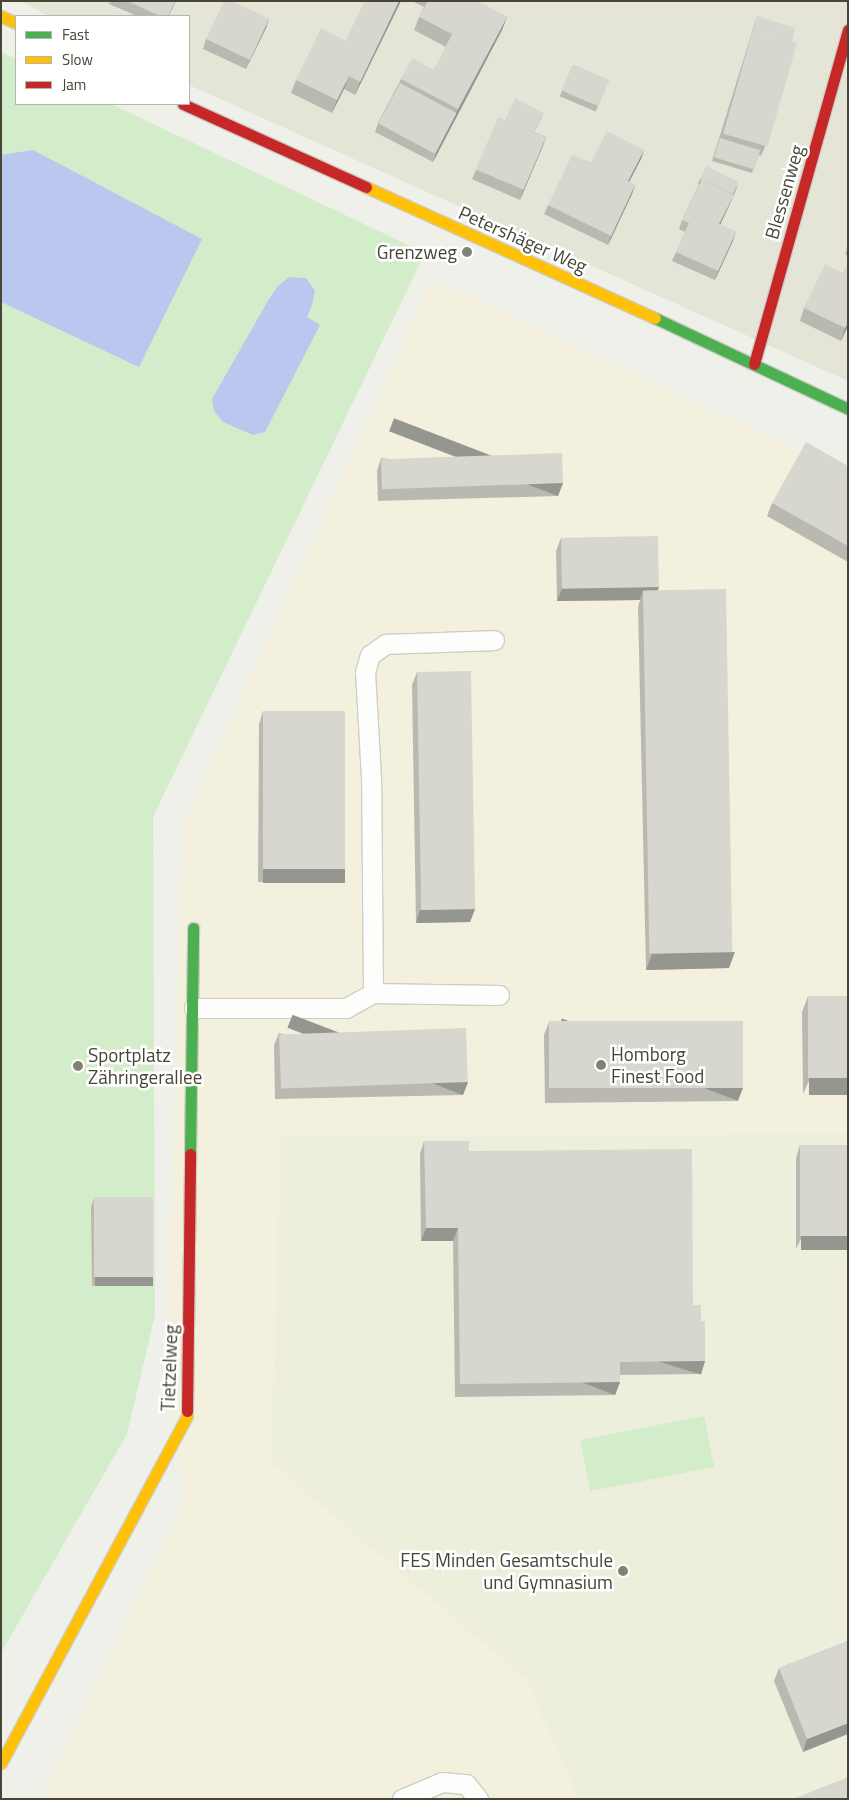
<!DOCTYPE html>
<html>
<head>
<meta charset="utf-8">
<style>
	body { margin:0 }
	#map { position:relative; width:849px; height:1800px; overflow:hidden; background:#f0f0ea; font-family:"Titillium Web",sans-serif }
	div>[style] { position:absolute }
	.residential>* { inset:0; background:#e4e4d7 }
	.commercial>* { inset:0; background:#f3f1dd }
	.education>* { inset:0; background:#edeedc }
	.green>* { inset:0; background:#d3ecca; transform-origin:0 0 }
	.water>* { inset:0; background:#bac7ee }
	.roads { filter:drop-shadow(1px 0 #cecec7) drop-shadow(-1px 0 #cecec7) drop-shadow(0 1px #cecec7) drop-shadow(0 -1px #cecec7) }
	.lane>* { height:19px; margin:-9.5px; padding:0 9.5px; transform-origin:9.5px; border-radius:9.5px; background:#fdfdfc }
	.fast>* { height:11px; margin:-5.5px; padding:0 5.5px; transform-origin:5.5px; border-radius:5.5px; background:#4caf50 }
	.slow>* { height:11px; margin:-5.5px; padding:0 5.5px; transform-origin:5.5px; border-radius:5.5px; background:#ffc107 }
	.jam>* { height:11px; margin:-5.5px; padding:0 5.5px; transform-origin:5.5px; border-radius:5.5px; background:#c62828 }
	.wall>* { inset:0; background:#b9b9b2; transform-origin:0 0 }
	.shaded-wall>* { inset:0; background:#969691; transform-origin:0 0 }
	.building>* { inset:0; background:#d7d7cf; transform-origin:0 0 }
	.dots>* { width:14px; height:14px; translate:-50% -50%; box-sizing:border-box; border:2px solid #fff; border-radius:50% }
	span { translate:-50% -50%; white-space:nowrap; text-align:center; line-height:1.15; -webkit-text-stroke:5px #fff; paint-order:stroke }
	.street-label { font-size:19px; color:#464536 }
	.poi-label { font-size:19px; color:#464536 }
	.right { translate:-100% -50%; text-align:right }
	.left { translate:0 -50%; text-align:left }
	.frame { position:absolute; inset:0; border:2px solid #464536; pointer-events:none }
	.legend { position:absolute; left:15px; top:15px; width:175px; height:90px; box-sizing:border-box; background:#fff; border:1px solid #b5b5af; margin:0; padding:6px 9px; list-style:none; font-size:15px; color:#464536 }
	.legend li { display:flex; align-items:center; gap:10px; height:25px }
	.legend b { width:25px; border:1px solid #b5b5af }
</style>
</head>
<body>
<div id="map">
	<div class="residential">
		<div style="clip-path:polygon(21px 1px,848px 1px,848px 381px,189px 85px,189px 16px,48px 16px)"></div>
	</div>
	<div class="commercial">
		<div style="clip-path:polygon(432px 279px,848px 474px,848px 1799px,40px 1799px,186px 1498px,165px 1379px,183px 825px)"></div>
	</div>
	<div class="education">
		<div style="clip-path:polygon(848px 1134px,848px 1776px,791px 1799px,579px 1799px,526px 1679px,271px 1463px,281px 1136px)"></div>
	</div>
	<div class="green">
		<div style="clip-path:polygon(1px 52px,16px 59px,16px 104px,111px 104px,425px 253px,153px 817px,155px 1315px,127px 1434px,1px 1653px)"></div>
		<div style="left:704px;top:1416px;width:52px;height:126px;rotate:79deg"></div>
	</div>
	<div class="water">
		<div style="clip-path:polygon(33px 150px,202px 239px,139px 367px,1px 302px,1px 155px)"></div>
		<div style="clip-path:polygon(289px 277px,306px 278px,315px 291px,312px 305px,307px 317px,320px 325px,265px 432px,253px 435px,223px 422px,214px 411px,212px 399px,269px 299px,278px 286px)"></div>
	</div>
	<div class="roads">
		<div class="lane">
			<div style="left:373px;top:993px;width:215px;rotate:-90.5deg"></div>
			<div style="left:371px;top:778px;width:106px;rotate:-93.2deg"></div>
			<div style="left:365px;top:672px;width:18px;rotate:-74deg"></div>
			<div style="left:370px;top:655px;width:19px;rotate:-35deg"></div>
			<div style="left:386px;top:644px;width:108px;rotate:-2.1deg"></div>
			<div style="left:194px;top:1008px;width:152px"></div>
			<div style="left:346px;top:1008px;width:31px;rotate:-29deg"></div>
			<div style="left:373px;top:993px;width:126px;rotate:0.9deg"></div>
			<div style="left:402px;top:1799px;width:43px;rotate:-23deg"></div>
			<div style="left:442px;top:1782px;width:24px;rotate:5deg"></div>
			<div style="left:466px;top:1784px;width:19px;rotate:51deg"></div>
		</div>
		<div class="fast">
			<div style="left:655px;top:318px;width:213px;rotate:25.2deg"></div>
			<div style="left:190px;top:1154px;width:226px;rotate:-89.2deg"></div>
		</div>
		<div class="slow">
			<div style="left:1px;top:16px;width:17px;rotate:25deg"></div>
			<div style="left:366px;top:187px;width:317px;rotate:24.4deg"></div>
			<div style="left:1px;top:1763px;width:394px;rotate:-61.8deg"></div>
			<div style="left:187px;top:1416px;width:5px;rotate:-90deg"></div>
		</div>
		<div class="jam">
			<div style="left:183px;top:104px;width:201px;rotate:24.4deg"></div>
			<div style="left:754px;top:364px;width:347px;rotate:-74.3deg"></div>
			<div style="left:187px;top:1411px;width:257px;rotate:-89.3deg"></div>
		</div>
	</div>
	<div class="wall">
		<div style="clip-path:polygon(110px 1px,176px 1px,169px 16px,137px 16px,109px 4px)"></div>
		<div style="clip-path:polygon(365px 1px,401px 1px,355px 95px,344px 89px,332px 113px,291px 93px,296px 80px,346px 41px)"></div>
		<div style="clip-path:polygon(412px 1px,476px 1px,507px 17px,502px 30px,433px 162px,375px 132px,378px 123px,401px 79px,434px 70px,446px 47px,414px 30px,419px 17px,424px 7px)"></div>
		<div style="clip-path:polygon(757px 16px,765px 147px,761px 156px,759px 155px,752px 173px,712px 161px)"></div>
		<div style="clip-path:polygon(269px 19px,266px 28px,246px 69px,203px 49px,206px 39px)"></div>
		<div style="left:573px;top:65px;width:39px;height:34px;rotate:23deg"></div>
		<div style="clip-path:polygon(542px 118px,534px 132px,546px 137px,520px 200px,472px 179px,476px 170px,505px 120px)"></div>
		<div style="clip-path:polygon(644px 150px,641px 159px,629px 182px,635px 185px,632px 194px,608px 245px,544px 214px,548px 205px,591px 162px)"></div>
		<div style="clip-path:polygon(700px 179px,737px 187px,730px 204px,720px 225px,736px 232px,715px 280px,672px 261px,685px 232px,679px 229px,682px 220px,699px 184px,698px 184px)"></div>
		<div style="clip-path:polygon(848px 246px,848px 256px,845px 254px)"></div>
		<div style="clip-path:polygon(848px 264px,848px 326px,841px 341px,800px 321px,804px 308px,843px 273px)"></div>
		<div style="clip-path:polygon(381px 458px,563px 483px,558px 496px,378px 501px,377px 471px)"></div>
		<div style="clip-path:polygon(848px 466px,848px 562px,767px 516px,772px 503px)"></div>
		<div style="clip-path:polygon(561px 538px,659px 587px,657px 591px,729px 968px,646px 970px,638px 607px,640px 600px,557px 601px,556px 551px)"></div>
		<div style="clip-path:polygon(417px 672px,475px 909px,470px 922px,416px 923px,412px 685px)"></div>
		<div style="clip-path:polygon(263px 711px,340px 882px,258px 882px,259px 724px)"></div>
		<div style="clip-path:polygon(808px 996px,848px 996px,803px 1094px,802px 1012px)"></div>
		<div style="clip-path:polygon(549px 1022px,738px 1101px,545px 1103px,544px 1035px)"></div>
		<div style="clip-path:polygon(279px 1033px,468px 1082px,463px 1095px,275px 1099px,274px 1045px)"></div>
		<div style="clip-path:polygon(424px 1141px,469px 1151px,693px 1305px,701px 1321px,705px 1361px,701px 1374px,620px 1375px,620px 1382px,615px 1395px,455px 1397px,453px 1241px,421px 1241px,420px 1154px)"></div>
		<div style="clip-path:polygon(800px 1145px,848px 1145px,796px 1249px,796px 1158px)"></div>
		<div style="clip-path:polygon(94px 1198px,150px 1286px,92px 1286px,91px 1207px)"></div>
		<div style="clip-path:polygon(848px 1641px,803px 1752px,774px 1681px,779px 1668px)"></div>
	</div>
	<div class="shaded-wall">
		<div style="clip-path:polygon(399px 1px,401px 1px,355px 95px,360px 82px)"></div>
		<div style="clip-path:polygon(507px 17px,502px 30px,433px 162px,436px 153px,458px 109px)"></div>
		<div style="clip-path:polygon(269px 19px,266px 28px,246px 69px,250px 60px)"></div>
		<div style="clip-path:polygon(349px 76px,344px 89px,332px 113px,337px 100px)"></div>
		<div style="clip-path:polygon(546px 137px,543px 146px,520px 200px,523px 190px)"></div>
		<div style="clip-path:polygon(644px 150px,641px 159px,625px 190px,628px 181px)"></div>
		<div style="clip-path:polygon(739px 182px,730px 204px,716px 233px,719px 224px)"></div>
		<div style="clip-path:polygon(635px 185px,632px 194px,608px 245px,611px 236px)"></div>
		<div style="clip-path:polygon(736px 232px,733px 241px,715px 280px,718px 271px)"></div>
		<div style="clip-path:polygon(848px 323px,848px 326px,841px 341px,845px 328px)"></div>
		<div style="left:563px;top:483px;width:14px;height:181px;rotate:111deg"></div>
		<div style="clip-path:polygon(659px 587px,654px 600px,643px 591px,640px 600px,557px 601px,562px 588px)"></div>
		<div style="left:263px;top:869px;width:82px;height:14px"></div>
		<div style="clip-path:polygon(475px 909px,470px 922px,416px 923px,420px 910px)"></div>
		<div style="clip-path:polygon(735px 952px,729px 968px,646px 970px,652px 954px)"></div>
		<div style="left:809px;top:1078px;width:39px;height:17px"></div>
		<div style="left:468px;top:1082px;width:14px;height:188px;rotate:111deg"></div>
		<div style="left:743px;top:1088px;width:14px;height:194px;rotate:111deg"></div>
		<div style="clip-path:polygon(426px 1228px,458px 1228px,453px 1241px,421px 1241px)"></div>
		<div style="left:801px;top:1236px;width:47px;height:14px"></div>
		<div style="left:95px;top:1277px;width:58px;height:9px"></div>
		<div style="left:705px;top:1361px;width:14px;height:85px;rotate:107deg"></div>
		<div style="left:620px;top:1382px;width:14px;height:160px;rotate:111deg"></div>
		<div style="clip-path:polygon(848px 1723px,848px 1734px,803px 1752px,807px 1739px)"></div>
	</div>
	<div class="building">
		<div style="clip-path:polygon(127px 1px,175px 1px,168px 16px,160px 16px)"></div>
		<div style="clip-path:polygon(224px 1px,233px 1px,269px 19px,250px 60px,206px 39px)"></div>
		<div style="clip-path:polygon(365px 1px,399px 1px,360px 82px,349px 76px,337px 100px,296px 80px,321px 28px,346px 41px)"></div>
		<div style="clip-path:polygon(428px 1px,476px 1px,507px 17px,458px 109px,401px 79px,412px 58px,434px 70px,452px 34px,419px 17px)"></div>
		<div style="clip-path:polygon(757px 16px,795px 28px,792px 42px,753px 30px,752px 34px)"></div>
		<div style="left:753px;top:30px;width:46px;height:108px;rotate:16deg"></div>
		<div style="left:573px;top:65px;width:39px;height:28px;rotate:23deg"></div>
		<div style="left:400px;top:83px;width:64px;height:46px;rotate:28deg"></div>
		<div style="clip-path:polygon(515px 98px,544px 113px,534px 132px,505px 120px)"></div>
		<div style="left:498px;top:117px;width:52px;height:57px;rotate:23deg"></div>
		<div style="clip-path:polygon(607px 131px,644px 150px,628px 181px,635px 185px,611px 236px,548px 205px,572px 155px,591px 162px)"></div>
		<div style="left:720px;top:138px;width:42px;height:20px;rotate:17deg"></div>
		<div style="clip-path:polygon(706px 166px,739px 182px,733px 194px,702px 179px,702px 180px,700px 179px)"></div>
		<div style="clip-path:polygon(702px 179px,734px 195px,719px 224px,736px 232px,718px 271px,676px 252px,689px 223px,682px 220px)"></div>
		<div style="clip-path:polygon(825px 264px,843px 273px,848px 264px,848px 323px,845px 328px,804px 308px)"></div>
		<div style="clip-path:polygon(806px 442px,848px 466px,848px 546px,772px 503px)"></div>
		<div style="left:562px;top:453px;width:30px;height:181px;rotate:88deg"></div>
		<div style="left:658px;top:536px;width:51px;height:97px;rotate:89deg"></div>
		<div style="left:726px;top:589px;width:363px;height:83px;rotate:89deg"></div>
		<div style="left:471px;top:671px;width:238px;height:54px;rotate:89deg"></div>
		<div style="left:263px;top:711px;width:82px;height:158px"></div>
		<div style="left:808px;top:996px;width:40px;height:82px"></div>
		<div style="left:743px;top:1021px;width:67px;height:194px;rotate:90deg"></div>
		<div style="left:466px;top:1028px;width:54px;height:187px;rotate:88deg"></div>
		<div style="clip-path:polygon(424px 1141px,469px 1141px,469px 1151px,692px 1149px,693px 1305px,701px 1305px,701px 1321px,705px 1321px,705px 1361px,620px 1362px,620px 1382px,460px 1384px,458px 1228px,426px 1228px)"></div>
		<div style="left:800px;top:1145px;width:48px;height:91px"></div>
		<div style="left:153px;top:1197px;width:80px;height:59px;rotate:90deg"></div>
		<div style="clip-path:polygon(848px 1641px,848px 1723px,807px 1739px,779px 1668px)"></div>
		<div style="clip-path:polygon(848px 1777px,848px 1799px,793px 1799px)"></div>
	</div>
	<div class="dots">
		<div style="left:467px;top:252px;background:#828175"></div>
		<div style="left:601px;top:1065px;background:#828175"></div>
		<div style="left:78px;top:1066px;background:#828175"></div>
		<div style="left:623px;top:1571px;background:#828175"></div>
	</div>
	<div class="street-label">
		<span style="left:784px;top:192px;rotate:-74deg">Blessenweg</span>
		<span style="left:523px;top:239px;rotate:24deg">Petershäger Weg</span>
		<span style="left:169px;top:1368px;rotate:-88deg">Tietzelweg</span>
	</div>
	<div class="poi-label">
		<span class="right" style="left:457px;top:252px">Grenzweg</span>
		<span class="left" style="left:611px;top:1065px">Homborg<br>Finest Food</span>
		<span class="left" style="left:88px;top:1066px">Sportplatz<br>Zähringerallee</span>
		<span class="right" style="left:613px;top:1571px">FES Minden Gesamtschule<br>und Gymnasium</span>
	</div>
	<div class="frame"></div>
	<ul class="legend">
	<li><b style="height:6px;background:#4caf50"></b>Fast</li>
	<li><b style="height:6px;background:#ffc107"></b>Slow</li>
	<li><b style="height:6px;background:#c62828"></b>Jam</li>
	</ul>
</div>
</body>
</html>
